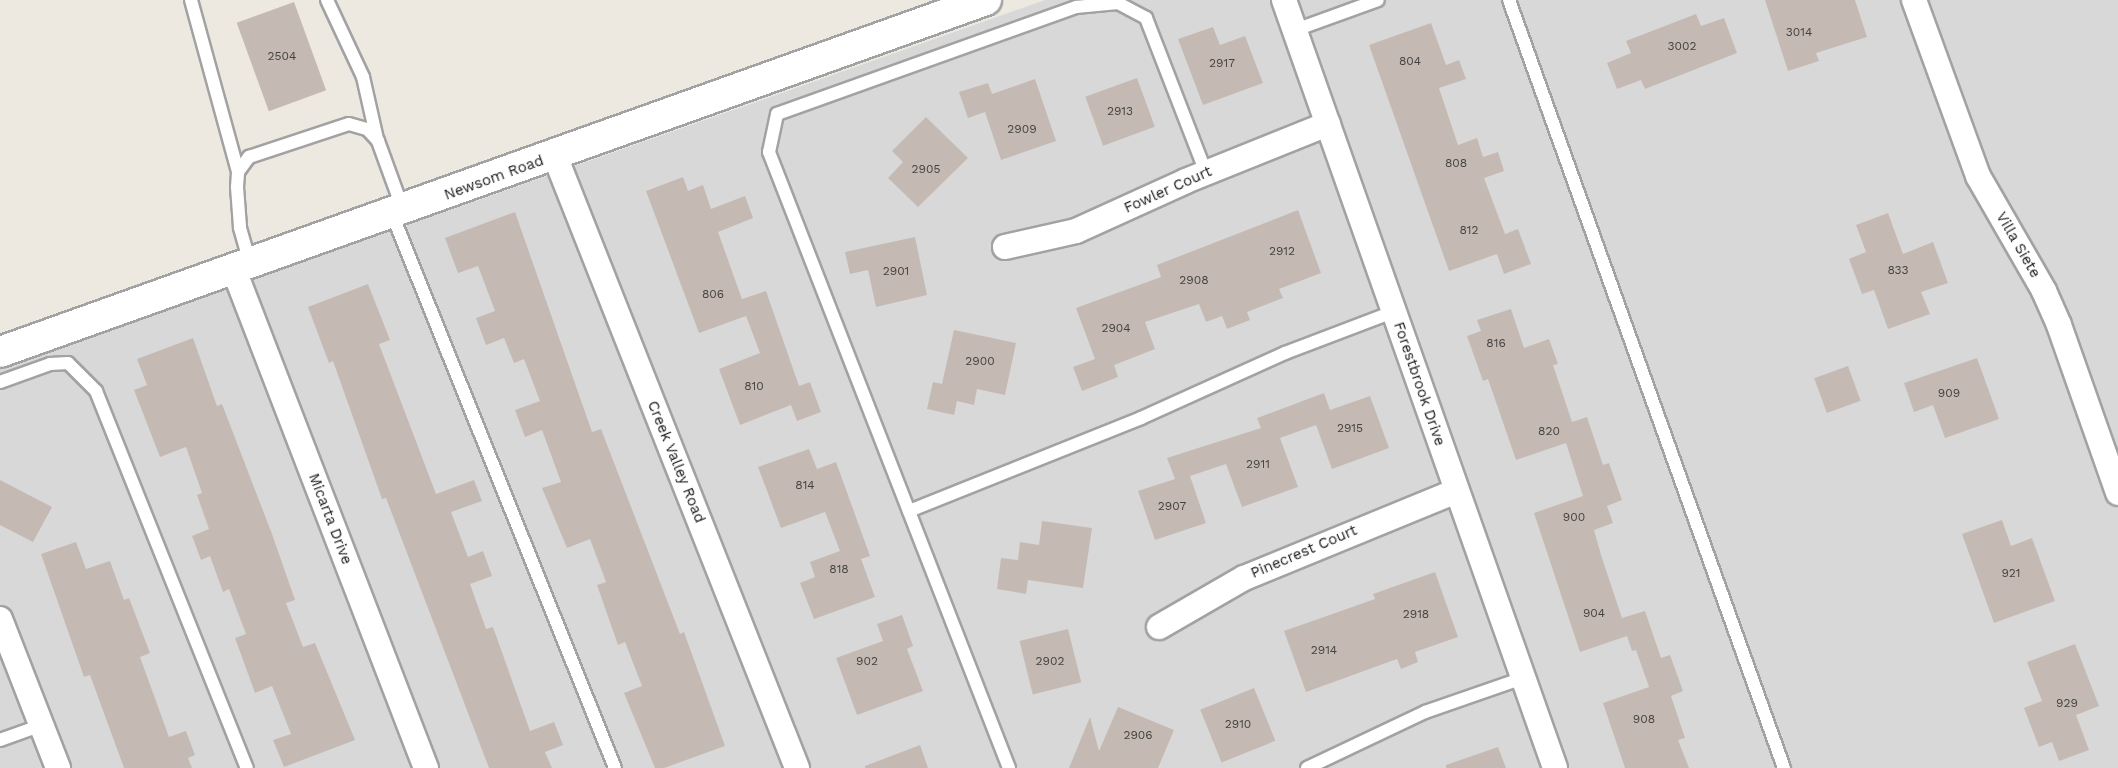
<!DOCTYPE html>
<html>
<head>
<meta charset="utf-8">
<style>
	body { margin:0 }
	#map { position:relative; width:2118px; height:768px; overflow:hidden; background:#ede8e0; font-family:"Work Sans",sans-serif }
	div>[style] { position:absolute }
	.residential>* { inset:0; background:#d9d8d8 }
	.building>* { inset:0; background:#c4bab3; transform-origin:0 0 }
	.roads { filter:drop-shadow(2px 0 #a2a2a2) drop-shadow(-2px 0 #a2a2a2) drop-shadow(0 2px #a2a2a2) drop-shadow(0 -2px #a2a2a2) }
	.service>* { height:12px; margin:-6px; padding:0 6px; transform-origin:6px; border-radius:6px; background:#fff }
	.minor>* { height:24px; margin:-12px; padding:0 12px; transform-origin:12px; border-radius:12px; background:#fff }
	.tertiary>* { height:30px; margin:-15px; padding:0 15px; transform-origin:15px; border-radius:15px; background:#fff }
	span { translate:-50% -50%; white-space:nowrap; text-align:center; line-height:1.15; -webkit-text-stroke:4.5px #fff; paint-order:stroke }
	.number-label { font-size:12px; color:#454341 }
	.number-label span { -webkit-text-stroke-width:0 }
	.street-label { font-size:15px; color:#1b1b1b }
</style>
</head>
<body>
<div id="map">
	<div class="residential">
		<div style="clip-path:polygon(1045px 0,2118px 0,2118px 768px,0 768px,0 369px)"></div>
	</div>
	<div class="building">
		<div style="clip-path:polygon(1765px 0,1855px 0,1867px 37px,1816px 53px,1819px 61px,1788px 71px)"></div>
		<div style="left:294px;top:2px;width:94px;height:61px;rotate:70deg"></div>
		<div style="clip-path:polygon(1696px 14px,1701px 26px,1724px 18px,1737px 53px,1645px 89px,1641px 80px,1617px 89px,1607px 63px,1631px 53px,1626px 41px)"></div>
		<div style="clip-path:polygon(1431px 23px,1446px 65px,1459px 60px,1466px 79px,1439px 88px,1458px 145px,1477px 138px,1483px 157px,1498px 152px,1504px 171px,1484px 178px,1505px 234px,1518px 229px,1531px 264px,1504px 274px,1497px 254px,1449px 271px,1369px 45px)"></div>
		<div style="clip-path:polygon(1213px 27px,1220px 45px,1245px 36px,1263px 83px,1203px 105px,1178px 39px)"></div>
		<div style="left:1137px;top:78px;width:52px;height:55px;rotate:70deg"></div>
		<div style="clip-path:polygon(1035px 79px,1056px 141px,1001px 160px,985px 112px,968px 118px,959px 92px,988px 83px,992px 94px)"></div>
		<div style="clip-path:polygon(926px 117px,968px 158px,918px 207px,888px 178px,903px 162px,892px 151px)"></div>
		<div style="clip-path:polygon(683px 177px,688px 191px,703px 185px,711px 209px,745px 196px,753px 218px,718px 232px,742px 299px,766px 291px,799px 386px,810px 382px,821px 412px,797px 421px,791px 405px,740px 425px,719px 369px,760px 353px,746px 316px,699px 333px,646px 191px)"></div>
		<div style="clip-path:polygon(1298px 210px,1321px 273px,1279px 289px,1283px 298px,1247px 312px,1250px 320px,1227px 329px,1222px 316px,1206px 322px,1199px 304px,1145px 322px,1155px 349px,1114px 365px,1118px 377px,1082px 391px,1073px 367px,1095px 359px,1076px 308px,1161px 277px,1157px 265px)"></div>
		<div style="clip-path:polygon(515px 212px,592px 432px,601px 429px,680px 634px,684px 632px,725px 746px,664px 768px,655px 768px,624px 693px,642px 686px,625px 642px,618px 645px,597px 585px,606px 582px,590px 539px,567px 548px,542px 488px,561px 482px,542px 430px,525px 437px,515px 410px,540px 401px,524px 359px,514px 363px,504px 338px,486px 345px,476px 318px,495px 311px,478px 266px,458px 273px,445px 238px)"></div>
		<div style="clip-path:polygon(1888px 213px,1903px 254px,1933px 242px,1948px 283px,1921px 292px,1930px 314px,1888px 329px,1874px 290px,1862px 294px,1849px 259px,1866px 252px,1856px 225px)"></div>
		<div style="clip-path:polygon(915px 237px,927px 295px,876px 307px,868px 270px,850px 274px,845px 252px)"></div>
		<div style="clip-path:polygon(368px 284px,390px 340px,379px 344px,436px 494px,474px 480px,482px 501px,451px 512px,468px 557px,483px 551px,492px 576px,470px 584px,486px 629px,493px 627px,530px 731px,554px 722px,563px 745px,545px 752px,552px 768px,489px 768px,386px 498px,382px 499px,333px 361px,329px 363px,308px 307px)"></div>
		<div style="clip-path:polygon(1511px 309px,1524px 348px,1549px 339px,1558px 364px,1553px 365px,1572px 422px,1587px 417px,1603px 465px,1609px 463px,1622px 500px,1607px 506px,1613px 523px,1594px 530px,1601px 555px,1622px 618px,1645px 611px,1661px 658px,1670px 655px,1683px 691px,1671px 696px,1685px 738px,1678px 740px,1689px 768px,1625px 768px,1603px 703px,1649px 687px,1636px 650px,1632px 651px,1627px 636px,1580px 652px,1534px 513px,1583px 496px,1566px 443px,1516px 460px,1488px 379px,1483px 381px,1467px 336px,1481px 331px,1477px 320px)"></div>
		<div style="clip-path:polygon(954px 330px,1016px 343px,1005px 395px,977px 389px,974px 405px,957px 401px,954px 415px,927px 409px,933px 382px,942px 384px)"></div>
		<div style="clip-path:polygon(193px 338px,217px 406px,222px 404px,272px 534px,295px 600px,286px 603px,303px 647px,315px 643px,355px 740px,284px 767px,273px 740px,291px 734px,272px 686px,255px 693px,235px 638px,246px 634px,229px 589px,223px 592px,210px 556px,201px 560px,192px 536px,209px 529px,197px 495px,202px 493px,186px 447px,160px 457px,134px 390px,147px 385px,137px 359px)"></div>
		<div style="clip-path:polygon(1977px 358px,1999px 419px,1945px 438px,1933px 405px,1914px 412px,1904px 383px)"></div>
		<div style="left:1848px;top:366px;width:37px;height:36px;rotate:70deg"></div>
		<div style="clip-path:polygon(1324px 393px,1330px 410px,1370px 396px,1389px 448px,1332px 469px,1316px 425px,1280px 438px,1298px 487px,1242px 507px,1226px 464px,1190px 476px,1206px 523px,1155px 540px,1138px 491px,1175px 479px,1167px 458px,1261px 428px,1257px 418px)"></div>
		<div style="clip-path:polygon(809px 449px,817px 469px,836px 462px,870px 556px,861px 559px,875px 597px,814px 619px,800px 583px,815px 577px,810px 562px,840px 551px,825px 512px,781px 528px,758px 467px)"></div>
		<div style="clip-path:polygon(0 480px,52px 507px,33px 542px,0 525px)"></div>
		<div style="clip-path:polygon(2002px 520px,2011px 546px,2032px 538px,2055px 601px,1994px 623px,1962px 534px)"></div>
		<div style="clip-path:polygon(1042px 521px,1092px 528px,1083px 588px,1028px 580px,1026px 594px,997px 589px,1001px 558px,1018px 560px,1020px 542px,1039px 545px)"></div>
		<div style="clip-path:polygon(76px 542px,86px 569px,110px 561px,124px 600px,129px 598px,150px 653px,140px 657px,169px 737px,186px 731px,195px 755px,188px 758px,192px 768px,124px 768px,90px 675px,84px 677px,41px 554px)"></div>
		<div style="clip-path:polygon(1435px 572px,1458px 637px,1415px 652px,1418px 662px,1401px 669px,1397px 659px,1306px 692px,1284px 631px,1375px 599px,1373px 594px)"></div>
		<div style="clip-path:polygon(902px 615px,913px 646px,907px 649px,923px 691px,857px 715px,836px 658px,883px 641px,877px 624px)"></div>
		<div style="left:1068px;top:629px;width:55px;height:50px;rotate:76deg"></div>
		<div style="clip-path:polygon(2075px 644px,2099px 706px,2076px 715px,2089px 750px,2059px 761px,2052px 742px,2039px 747px,2024px 708px,2042px 701px,2027px 662px)"></div>
		<div style="left:1254px;top:688px;width:57px;height:58px;rotate:68deg"></div>
		<div style="clip-path:polygon(1118px 707px,1174px 730px,1158px 768px,1069px 768px,1090px 717px,1099px 751px)"></div>
		<div style="clip-path:polygon(920px 745px,928px 768px,865px 768px,865px 766px)"></div>
		<div style="clip-path:polygon(1498px 747px,1506px 768px,1446px 768px,1446px 765px)"></div>
	</div>
	<div class="roads">
		<div class="service">
			<div style="left:191px;top:0;width:178px;rotate:74.7deg"></div>
			<div style="left:327px;top:0;width:85px;rotate:64.9deg"></div>
			<div style="left:363px;top:77px;width:64px;rotate:77.3deg"></div>
			<div style="left:1509px;top:0;width:816px;rotate:70.3deg"></div>
			<div style="left:1295px;top:30px;width:88px;rotate:-19.9deg"></div>
			<div style="left:392px;top:214px;width:597px;rotate:68.07deg"></div>
			<div style="left:250px;top:263px;width:37px;rotate:-106deg"></div>
			<div style="left:240px;top:227px;width:40px;rotate:-94.3deg"></div>
			<div style="left:237px;top:187px;width:15px;rotate:-86deg"></div>
			<div style="left:238px;top:172px;width:19px;rotate:-54deg"></div>
			<div style="left:249px;top:157px;width:105px;rotate:-18.3deg"></div>
			<div style="left:349px;top:124px;width:19px;rotate:16deg"></div>
			<div style="left:367px;top:129px;width:16px;rotate:47deg"></div>
			<div style="left:378px;top:141px;width:70px;rotate:70deg"></div>
			<div style="left:0;top:382px;width:53px;rotate:-19.8deg"></div>
			<div style="left:50px;top:364px;width:18px;rotate:-3deg"></div>
			<div style="left:68px;top:363px;width:40px;rotate:45deg"></div>
			<div style="left:96px;top:391px;width:406px;rotate:68.2deg"></div>
			<div style="left:909px;top:511px;width:250px;rotate:-21.8deg"></div>
			<div style="left:1141px;top:418px;width:158px;rotate:-24.3deg"></div>
			<div style="left:1285px;top:353px;width:116px;rotate:-20.8deg"></div>
			<div style="left:0;top:740px;width:45px;rotate:-19.7deg"></div>
			<div style="left:1009px;top:768px;width:661px;rotate:-111.29deg"></div>
			<div style="left:769px;top:152px;width:39px;rotate:-78deg"></div>
			<div style="left:777px;top:114px;width:318px;rotate:-19.7deg"></div>
			<div style="left:1076px;top:7px;width:42px;rotate:-5.4deg"></div>
			<div style="left:1118px;top:3px;width:32px;rotate:28deg"></div>
			<div style="left:1146px;top:18px;width:166px;rotate:68.8deg"></div>
			<div style="left:1307px;top:768px;width:131px;rotate:-25.4deg"></div>
			<div style="left:1425px;top:712px;width:104px;rotate:-19.1deg"></div>
		</div>
		<div class="minor">
			<div style="left:1284px;top:0;width:814px;rotate:70.56deg"></div>
			<div style="left:1914px;top:0;width:187px;rotate:70deg"></div>
			<div style="left:1978px;top:176px;width:133px;rotate:60.1deg"></div>
			<div style="left:2044px;top:291px;width:37px;rotate:66deg"></div>
			<div style="left:2059px;top:325px;width:178px;rotate:70.6deg"></div>
			<div style="left:555px;top:156px;width:658px;rotate:68.42deg"></div>
			<div style="left:1005px;top:247px;width:73px;rotate:-12.7deg"></div>
			<div style="left:1076px;top:231px;width:121px;rotate:-24.4deg"></div>
			<div style="left:1186px;top:181px;width:153px;rotate:-21.9deg"></div>
			<div style="left:234px;top:270px;width:534px;rotate:68.92deg"></div>
			<div style="left:0;top:619px;width:160px;rotate:68.7deg"></div>
			<div style="left:1159px;top:627px;width:98px;rotate:-30deg"></div>
			<div style="left:1244px;top:578px;width:229px;rotate:-22.3deg"></div>
		</div>
		<div class="tertiary">
			<div style="left:0;top:352px;width:1047px;rotate:-19.65deg"></div>
		</div>
	</div>
	<div class="number-label">
		<span style="left:1799px;top:33px">3014</span>
		<span style="left:1682px;top:47px">3002</span>
		<span style="left:282px;top:57px">2504</span>
		<span style="left:1410px;top:62px">804</span>
		<span style="left:1222px;top:64px">2917</span>
		<span style="left:1120px;top:112px">2913</span>
		<span style="left:1022px;top:130px">2909</span>
		<span style="left:1456px;top:164px">808</span>
		<span style="left:926px;top:170px">2905</span>
		<span style="left:1469px;top:231px">812</span>
		<span style="left:1282px;top:252px">2912</span>
		<span style="left:1898px;top:271px">833</span>
		<span style="left:896px;top:272px">2901</span>
		<span style="left:1194px;top:281px">2908</span>
		<span style="left:713px;top:295px">806</span>
		<span style="left:1116px;top:329px">2904</span>
		<span style="left:1496px;top:344px">816</span>
		<span style="left:980px;top:362px">2900</span>
		<span style="left:754px;top:387px">810</span>
		<span style="left:1949px;top:394px">909</span>
		<span style="left:1350px;top:429px">2915</span>
		<span style="left:1549px;top:432px">820</span>
		<span style="left:1258px;top:465px">2911</span>
		<span style="left:805px;top:486px">814</span>
		<span style="left:1172px;top:507px">2907</span>
		<span style="left:1574px;top:518px">900</span>
		<span style="left:839px;top:570px">818</span>
		<span style="left:2011px;top:574px">921</span>
		<span style="left:1594px;top:614px">904</span>
		<span style="left:1416px;top:615px">2918</span>
		<span style="left:1324px;top:651px">2914</span>
		<span style="left:867px;top:662px">902</span>
		<span style="left:1050px;top:662px">2902</span>
		<span style="left:2067px;top:704px">929</span>
		<span style="left:1644px;top:720px">908</span>
		<span style="left:1238px;top:725px">2910</span>
		<span style="left:1138px;top:736px">2906</span>
	</div>
	<div class="street-label">
		<span style="left:494px;top:178px;rotate:-20deg">Newsom Road</span>
		<span style="left:1168px;top:190px;rotate:-24deg">Fowler Court</span>
		<span style="left:2018px;top:245px;rotate:60deg">Villa Siete</span>
		<span style="left:1419px;top:384px;rotate:71deg">Forestbrook Drive</span>
		<span style="left:676px;top:462px;rotate:68deg">Creek Valley Road</span>
		<span style="left:330px;top:519px;rotate:69deg">Micarta Drive</span>
		<span style="left:1304px;top:552px;rotate:-23deg">Pinecrest Court</span>
	</div>
</div>
</body>
</html>
